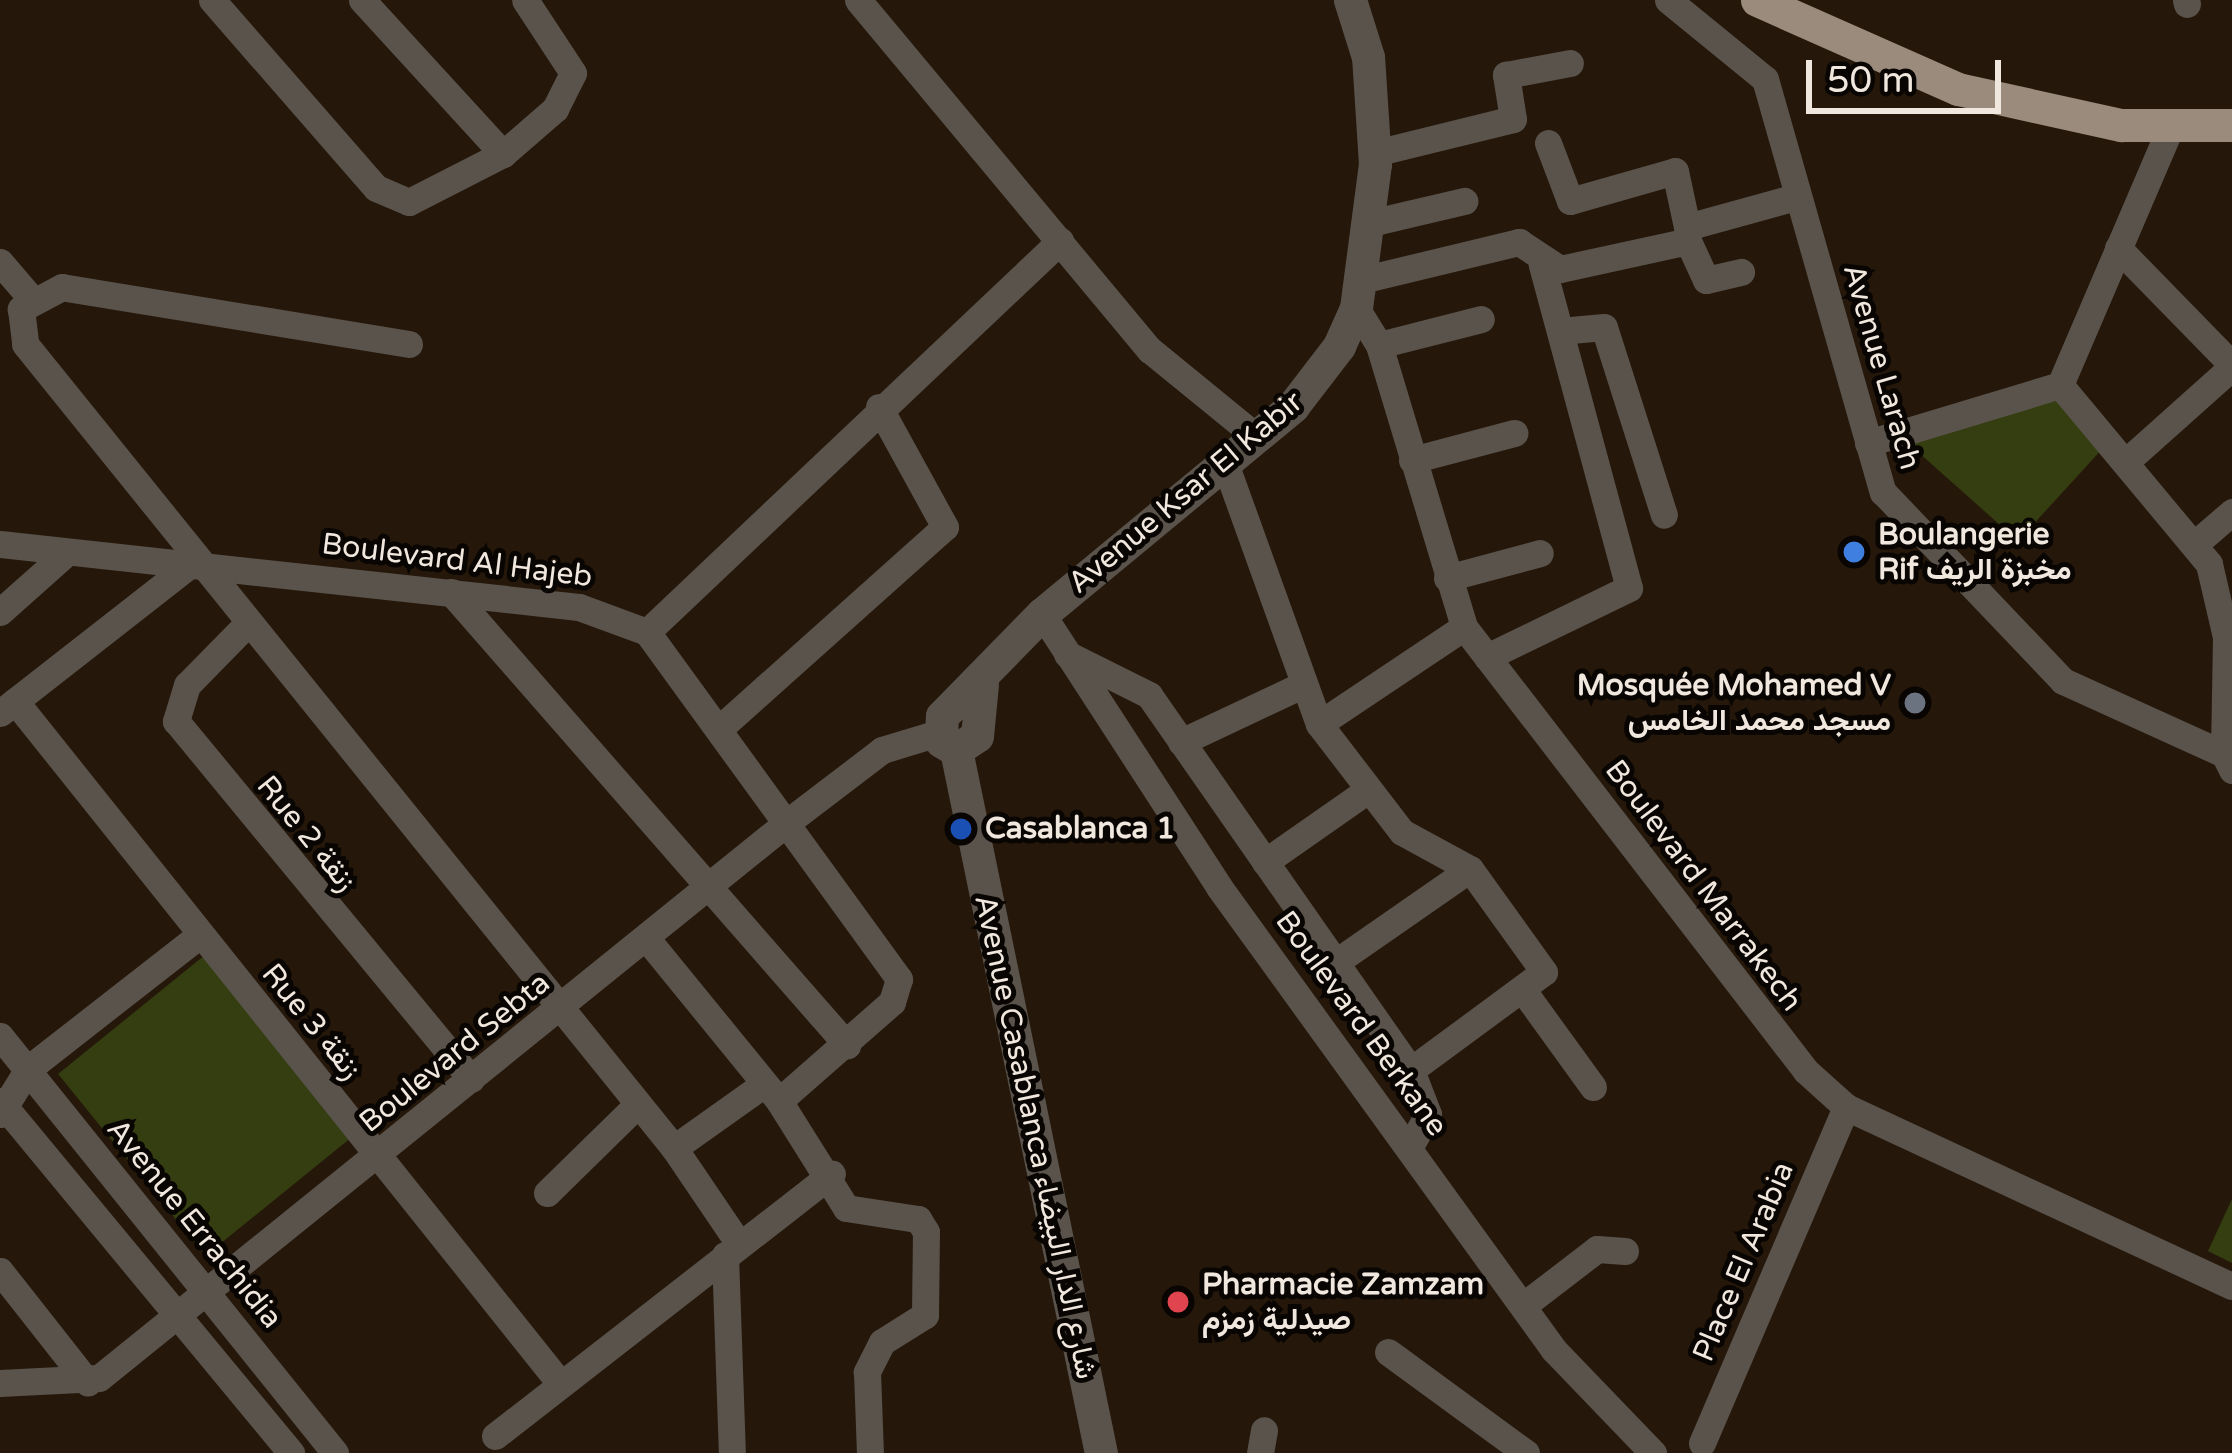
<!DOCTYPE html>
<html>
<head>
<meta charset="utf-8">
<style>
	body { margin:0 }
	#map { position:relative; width:2232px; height:1453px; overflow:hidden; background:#25180a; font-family:"Varela Round",Vazirmatn,sans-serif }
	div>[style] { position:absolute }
	.green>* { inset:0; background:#353e10; transform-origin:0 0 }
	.minor>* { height:27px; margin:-13.5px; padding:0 13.5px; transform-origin:13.5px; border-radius:13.5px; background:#5a534c }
	.tertiary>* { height:33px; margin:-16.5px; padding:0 16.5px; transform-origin:16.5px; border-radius:16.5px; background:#5a534c }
	.primary>* { height:33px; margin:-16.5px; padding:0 16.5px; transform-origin:16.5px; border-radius:16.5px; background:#9a8b7d }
	.dots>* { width:33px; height:33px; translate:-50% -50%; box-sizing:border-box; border:6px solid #090502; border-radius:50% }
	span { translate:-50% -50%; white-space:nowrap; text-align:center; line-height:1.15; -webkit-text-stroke:10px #090502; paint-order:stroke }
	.street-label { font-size:30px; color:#f0e7de }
	.poi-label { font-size:30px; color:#f0e7de; font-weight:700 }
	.left { translate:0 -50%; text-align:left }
	.right { translate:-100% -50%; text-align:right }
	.scale { position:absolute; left:1806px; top:60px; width:195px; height:54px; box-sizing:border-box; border:6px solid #f0e7de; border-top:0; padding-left:15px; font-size:36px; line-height:42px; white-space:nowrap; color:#f0e7de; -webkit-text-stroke:9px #090502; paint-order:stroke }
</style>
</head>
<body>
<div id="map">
	<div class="green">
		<div style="clip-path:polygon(2059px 397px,2104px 447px,2018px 541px,1909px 444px)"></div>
		<div style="left:205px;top:955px;width:234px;height:189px;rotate:51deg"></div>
		<div style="clip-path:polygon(2232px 1199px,2232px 1263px,2208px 1251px)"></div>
	</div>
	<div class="minor">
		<div style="left:212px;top:0;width:249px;rotate:48.9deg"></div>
		<div style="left:376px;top:188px;width:36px;rotate:23deg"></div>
		<div style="left:409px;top:202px;width:106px;rotate:-27.1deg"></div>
		<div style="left:503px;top:154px;width:69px;rotate:-40.9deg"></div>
		<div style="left:555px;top:109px;width:40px;rotate:-63.4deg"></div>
		<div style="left:573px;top:73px;width:87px;rotate:-123.3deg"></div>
		<div style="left:362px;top:0;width:209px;rotate:47.5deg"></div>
		<div style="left:858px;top:0;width:456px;rotate:50.2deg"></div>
		<div style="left:1150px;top:350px;width:139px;rotate:39.2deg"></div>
		<div style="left:1668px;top:0;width:125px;rotate:39.2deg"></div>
		<div style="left:1765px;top:79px;width:430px;rotate:74.1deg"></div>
		<div style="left:1883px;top:492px;width:261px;rotate:46.4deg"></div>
		<div style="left:2063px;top:681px;width:177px;rotate:24.4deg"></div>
		<div style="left:2224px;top:754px;width:18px;rotate:63deg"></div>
		<div style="left:2186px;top:0;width:4px;rotate:76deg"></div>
		<div style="left:1548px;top:143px;width:62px;rotate:69.2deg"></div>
		<div style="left:1570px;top:201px;width:109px;rotate:-15.9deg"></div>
		<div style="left:1675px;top:171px;width:57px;rotate:77.9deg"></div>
		<div style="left:1687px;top:227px;width:113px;rotate:-15.4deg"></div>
		<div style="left:1375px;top:153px;width:142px;rotate:-13.8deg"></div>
		<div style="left:1513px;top:119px;width:45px;rotate:-99deg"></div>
		<div style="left:1506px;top:75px;width:65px;rotate:-10.6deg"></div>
		<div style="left:1370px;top:223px;width:97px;rotate:-13.2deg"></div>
		<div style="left:2118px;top:248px;width:163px;rotate:45.7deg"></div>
		<div style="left:0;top:262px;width:46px;rotate:49.4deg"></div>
		<div style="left:1361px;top:280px;width:163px;rotate:-13.5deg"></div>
		<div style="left:1519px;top:242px;width:49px;rotate:33.4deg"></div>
		<div style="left:1560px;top:269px;width:131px;rotate:-12.3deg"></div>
		<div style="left:1688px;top:241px;width:43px;rotate:65.2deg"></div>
		<div style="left:1706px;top:280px;width:36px;rotate:-13deg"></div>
		<div style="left:1356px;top:308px;width:44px;rotate:58.1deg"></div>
		<div style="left:1379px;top:345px;width:295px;rotate:73.2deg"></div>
		<div style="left:1464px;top:627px;width:560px;rotate:52.39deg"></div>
		<div style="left:1806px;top:1071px;width:54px;rotate:42deg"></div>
		<div style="left:1846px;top:1107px;width:425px;rotate:24.9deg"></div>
		<div style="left:1560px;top:331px;width:44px;rotate:-5.2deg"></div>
		<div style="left:1604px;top:327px;width:197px;rotate:72.3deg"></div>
		<div style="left:409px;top:344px;width:352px;rotate:-170.7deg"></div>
		<div style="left:62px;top:287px;width:47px;rotate:151.8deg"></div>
		<div style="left:21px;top:309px;width:35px;rotate:83deg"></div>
		<div style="left:25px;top:344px;width:1033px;rotate:51.09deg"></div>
		<div style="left:674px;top:1148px;width:116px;rotate:55.9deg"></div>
		<div style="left:1379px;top:345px;width:105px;rotate:-14.3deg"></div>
		<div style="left:2060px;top:385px;width:233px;rotate:50.2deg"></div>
		<div style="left:2209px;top:564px;width:75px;rotate:76.9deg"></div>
		<div style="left:2226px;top:637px;width:117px;rotate:91deg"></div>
		<div style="left:1868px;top:443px;width:201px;rotate:-16.8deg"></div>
		<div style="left:2060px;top:385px;width:280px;rotate:-66.8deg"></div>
		<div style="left:2129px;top:459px;width:138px;rotate:-41.8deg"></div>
		<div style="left:1412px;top:460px;width:106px;rotate:-14.8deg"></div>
		<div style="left:1226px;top:466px;width:274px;rotate:70.2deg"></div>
		<div style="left:1319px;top:724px;width:136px;rotate:52.5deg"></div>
		<div style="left:1402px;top:832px;width:77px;rotate:28.6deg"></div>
		<div style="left:1470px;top:869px;width:127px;rotate:54.3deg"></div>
		<div style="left:1544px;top:972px;width:165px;rotate:143.6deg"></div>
		<div style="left:2196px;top:543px;width:48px;rotate:-40.7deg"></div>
		<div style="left:0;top:544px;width:582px;rotate:6.21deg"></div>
		<div style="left:579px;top:607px;width:72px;rotate:20.2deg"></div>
		<div style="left:647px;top:632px;width:429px;rotate:54deg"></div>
		<div style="left:899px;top:979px;width:24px;rotate:107deg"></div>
		<div style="left:892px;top:1002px;width:150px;rotate:138.8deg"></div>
		<div style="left:1447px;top:578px;width:96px;rotate:-15deg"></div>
		<div style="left:451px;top:592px;width:602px;rotate:48.84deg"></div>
		<div style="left:0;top:612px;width:86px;rotate:-41.7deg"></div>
		<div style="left:1042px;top:614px;width:325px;rotate:57deg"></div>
		<div style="left:1219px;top:887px;width:571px;rotate:54.11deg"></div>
		<div style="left:1554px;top:1350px;width:143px;rotate:46.1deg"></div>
		<div style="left:246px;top:625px;width:84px;rotate:134.5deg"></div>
		<div style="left:187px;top:685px;width:38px;rotate:107deg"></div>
		<div style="left:176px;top:721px;width:464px;rotate:50.5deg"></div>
		<div style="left:647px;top:632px;width:569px;rotate:-43.43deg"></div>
		<div style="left:1067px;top:654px;width:92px;rotate:26.6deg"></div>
		<div style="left:1149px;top:695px;width:457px;rotate:55.1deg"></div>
		<div style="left:1411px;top:1070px;width:47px;rotate:68.9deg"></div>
		<div style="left:1428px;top:1114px;width:38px;rotate:119deg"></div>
		<div style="left:1487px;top:657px;width:158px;rotate:-25.9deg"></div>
		<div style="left:1629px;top:588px;width:335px;rotate:-105.1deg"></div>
		<div style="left:15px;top:701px;width:872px;rotate:51.38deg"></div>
		<div style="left:0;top:713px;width:245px;rotate:-38deg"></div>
		<div style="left:1319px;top:724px;width:174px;rotate:-33.8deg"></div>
		<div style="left:719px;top:729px;width:303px;rotate:-41.8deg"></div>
		<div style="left:945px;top:527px;width:137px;rotate:-118.8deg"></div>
		<div style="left:1181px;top:742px;width:132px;rotate:-25.2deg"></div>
		<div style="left:1265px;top:862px;width:126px;rotate:-35deg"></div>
		<div style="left:647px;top:939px;width:209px;rotate:50.8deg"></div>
		<div style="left:779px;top:1101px;width:126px;rotate:57.9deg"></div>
		<div style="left:846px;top:1208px;width:73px;rotate:8.7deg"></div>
		<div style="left:918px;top:1219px;width:15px;rotate:58deg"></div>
		<div style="left:926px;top:1232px;width:83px;rotate:90.7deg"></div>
		<div style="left:925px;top:1315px;width:51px;rotate:147.9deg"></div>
		<div style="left:882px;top:1342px;width:34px;rotate:117deg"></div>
		<div style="left:867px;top:1372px;width:81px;rotate:87.9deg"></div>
		<div style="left:1336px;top:962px;width:163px;rotate:-34.8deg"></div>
		<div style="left:1522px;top:989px;width:121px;rotate:54.1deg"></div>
		<div style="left:0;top:1036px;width:535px;rotate:51.22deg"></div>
		<div style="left:0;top:1101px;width:457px;rotate:50.4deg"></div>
		<div style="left:0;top:1114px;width:53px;rotate:-58.1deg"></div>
		<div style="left:28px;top:1069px;width:216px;rotate:-38deg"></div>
		<div style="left:674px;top:1148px;width:110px;rotate:-35.4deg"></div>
		<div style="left:547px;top:1193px;width:127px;rotate:-44.4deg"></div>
		<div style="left:725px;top:1255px;width:198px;rotate:88deg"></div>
		<div style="left:0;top:1271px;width:142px;rotate:51.8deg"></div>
		<div style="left:1524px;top:1305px;width:92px;rotate:-37.5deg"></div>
		<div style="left:1597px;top:1249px;width:28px;rotate:4deg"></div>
		<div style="left:1388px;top:1352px;width:171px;rotate:36.2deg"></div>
		<div style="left:0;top:1383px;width:99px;rotate:-2.9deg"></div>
		<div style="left:99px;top:1378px;width:882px;rotate:-38.92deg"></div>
		<div style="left:785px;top:824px;width:122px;rotate:-37.3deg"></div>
		<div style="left:882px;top:750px;width:59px;rotate:-16.9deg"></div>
		<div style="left:495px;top:1436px;width:427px;rotate:-37.9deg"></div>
		<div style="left:1702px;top:1443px;width:366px;rotate:-66.8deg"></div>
		<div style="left:1260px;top:1453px;width:23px;rotate:-80deg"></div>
	</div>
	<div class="tertiary">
		<div style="left:956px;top:750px;width:17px;rotate:-149deg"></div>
		<div style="left:941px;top:741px;width:25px;rotate:-88deg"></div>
		<div style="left:942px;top:716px;width:143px;rotate:-45.6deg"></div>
		<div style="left:1042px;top:614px;width:326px;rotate:-39.6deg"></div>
		<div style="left:1293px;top:406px;width:76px;rotate:-52.5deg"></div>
		<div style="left:1339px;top:346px;width:42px;rotate:-65.9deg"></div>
		<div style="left:1356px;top:308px;width:145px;rotate:-82.5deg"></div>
		<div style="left:1375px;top:164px;width:107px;rotate:-93.7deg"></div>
		<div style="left:1368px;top:57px;width:60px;rotate:-107.5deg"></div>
		<div style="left:956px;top:750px;width:718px;rotate:78.35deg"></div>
		<div style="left:956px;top:750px;width:25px;rotate:-34deg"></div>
		<div style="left:977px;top:736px;width:52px;rotate:-84.5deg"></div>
	</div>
	<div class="primary">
		<div style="left:1757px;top:0;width:220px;rotate:23.9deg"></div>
		<div style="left:1958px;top:89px;width:167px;rotate:12.5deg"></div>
		<div style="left:2121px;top:125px;width:111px"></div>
	</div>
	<div class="dots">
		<div style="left:1854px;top:552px;background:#3f7fe0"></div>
		<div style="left:1915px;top:703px;background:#6b7280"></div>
		<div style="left:961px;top:829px;background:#1a4fb4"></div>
		<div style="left:1178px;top:1302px;background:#e0444e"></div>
	</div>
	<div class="street-label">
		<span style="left:1881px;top:367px;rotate:74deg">Avenue Larach</span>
		<span style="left:1186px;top:493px;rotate:-40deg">Avenue Ksar El Kabir</span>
		<span style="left:457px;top:561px;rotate:7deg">Boulevard Al Hajeb</span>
		<span style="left:306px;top:834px;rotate:51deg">Rue 2 زنقة</span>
		<span style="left:1703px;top:886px;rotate:53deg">Boulevard Marrakech</span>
		<span style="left:311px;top:1022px;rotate:51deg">Rue 3 زنقة</span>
		<span style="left:1361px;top:1024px;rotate:54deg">Boulevard Berkane</span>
		<span style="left:455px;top:1053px;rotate:-39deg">Boulevard Sebta</span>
		<span style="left:1035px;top:1137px;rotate:78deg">Avenue Casablanca شارع الدار البيضاء</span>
		<span style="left:194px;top:1224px;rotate:51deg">Avenue Errachidia</span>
		<span style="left:1744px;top:1262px;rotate:-67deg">Place El Arabia</span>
	</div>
	<div class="poi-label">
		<span class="left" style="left:1878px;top:552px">Boulangerie<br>Rif مخبزة الريف</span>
		<span class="right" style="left:1891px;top:703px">Mosquée Mohamed V<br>مسجد محمد الخامس</span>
		<span class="left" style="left:985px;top:829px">Casablanca 1</span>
		<span class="left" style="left:1202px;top:1302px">Pharmacie Zamzam<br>صيدلية زمزم</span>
	</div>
	<div class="scale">50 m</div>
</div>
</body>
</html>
